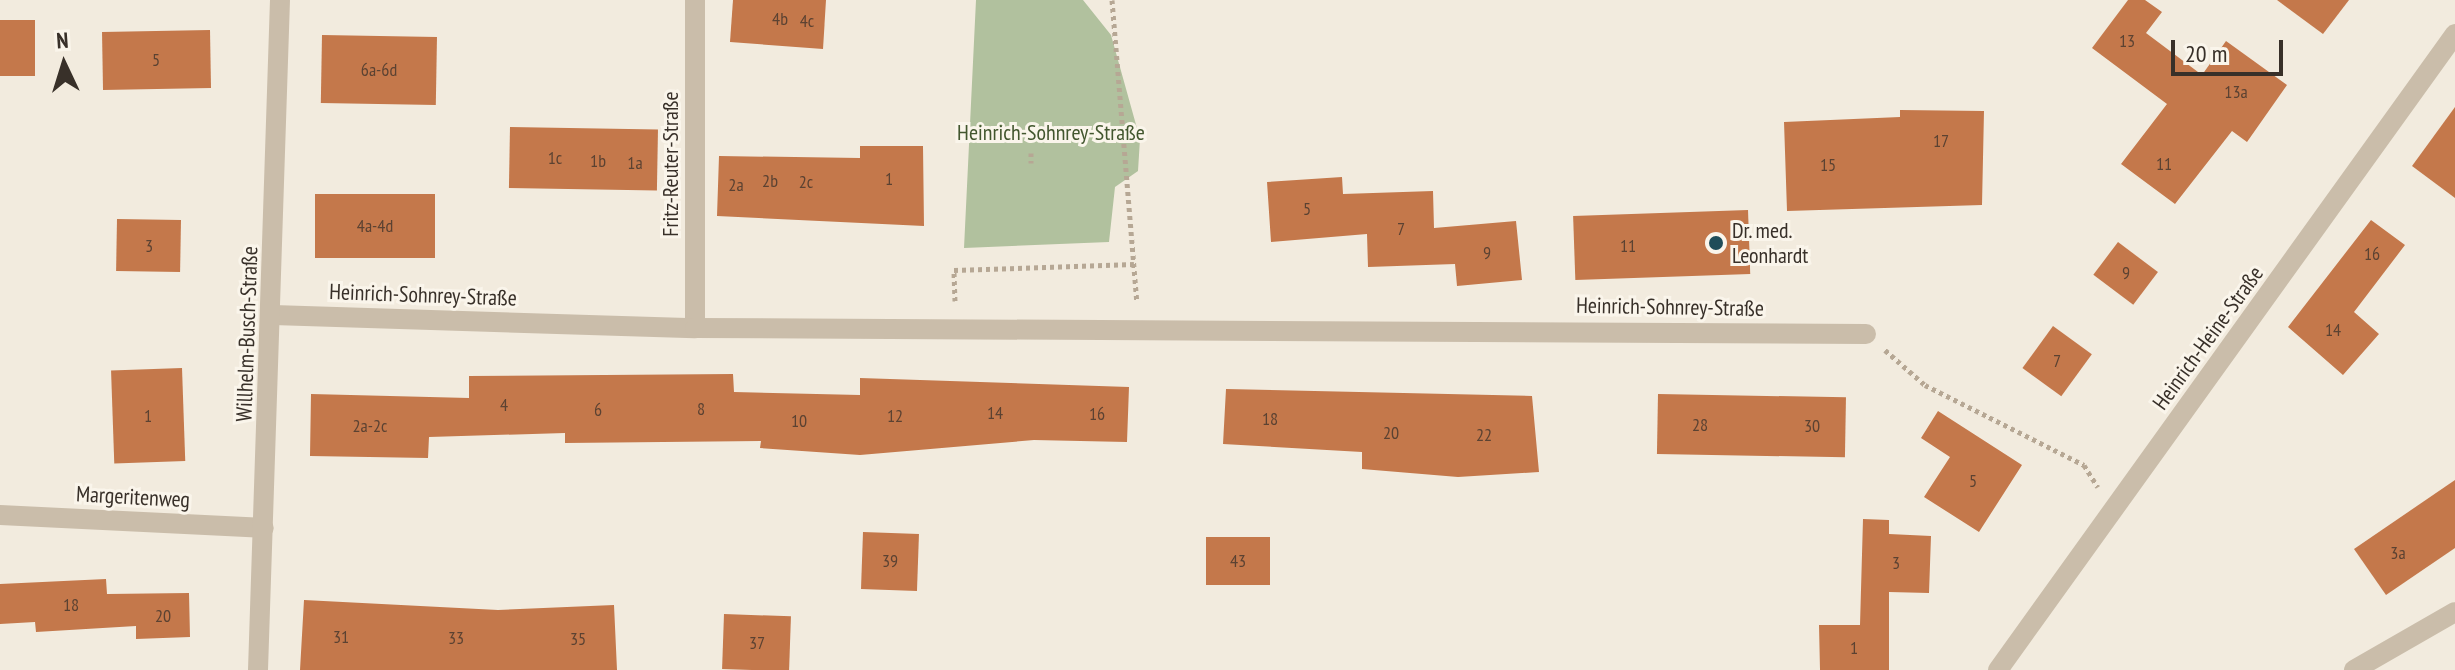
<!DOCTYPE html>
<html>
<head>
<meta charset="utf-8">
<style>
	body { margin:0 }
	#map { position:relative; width:2455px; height:670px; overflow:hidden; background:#f2ebde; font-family:"PT Sans Narrow",sans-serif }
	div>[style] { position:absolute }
	.green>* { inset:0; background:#b1c19e }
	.building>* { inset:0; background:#c4784b; transform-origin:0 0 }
	.path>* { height:5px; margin-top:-2.5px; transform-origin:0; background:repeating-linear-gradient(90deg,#b6a794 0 4px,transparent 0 8px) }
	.minor>* { height:20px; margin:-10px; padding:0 10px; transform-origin:10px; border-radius:10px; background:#cabdaa }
	.dots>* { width:22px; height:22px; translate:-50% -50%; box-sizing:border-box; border:4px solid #faf5eb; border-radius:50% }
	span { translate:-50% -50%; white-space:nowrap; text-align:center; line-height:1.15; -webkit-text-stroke:6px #faf5eb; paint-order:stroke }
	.number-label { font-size:18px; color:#5b4232 }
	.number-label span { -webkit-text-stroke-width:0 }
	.park-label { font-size:22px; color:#42562e }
	.street-label { font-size:22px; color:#383029 }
	.poi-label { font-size:22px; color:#383029 }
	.left { translate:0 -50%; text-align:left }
	.north { position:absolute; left:24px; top:24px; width:80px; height:80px; -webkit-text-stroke:6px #faf5eb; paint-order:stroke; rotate:356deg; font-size:22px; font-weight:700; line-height:32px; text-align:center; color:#383029 }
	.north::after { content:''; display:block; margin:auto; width:28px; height:36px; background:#383029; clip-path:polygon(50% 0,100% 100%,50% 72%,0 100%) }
	.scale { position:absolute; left:2171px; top:40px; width:112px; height:36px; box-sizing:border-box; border:4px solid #383029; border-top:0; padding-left:10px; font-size:24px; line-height:28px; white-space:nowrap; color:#383029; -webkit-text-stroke:6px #faf5eb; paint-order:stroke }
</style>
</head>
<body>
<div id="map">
	<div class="green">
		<div style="clip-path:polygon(976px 0,1083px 0,1111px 35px,1140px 139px,1138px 171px,1115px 187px,1109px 242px,964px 248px)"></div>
	</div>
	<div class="building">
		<div style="clip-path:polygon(733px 0,826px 0,823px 49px,730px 42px)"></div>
		<div style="clip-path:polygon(2128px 0,2145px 0,2162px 12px,2146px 33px,2202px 75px,2226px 41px,2287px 85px,2247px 142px,2232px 131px,2175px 204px,2121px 164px,2167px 104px,2092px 48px)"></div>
		<div style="clip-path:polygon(2277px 0,2349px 0,2323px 34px)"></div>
		<div style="left:0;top:20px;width:35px;height:56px"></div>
		<div style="left:210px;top:30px;width:58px;height:108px;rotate:89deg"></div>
		<div style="left:322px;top:35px;width:115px;height:68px;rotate:1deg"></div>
		<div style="clip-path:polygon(2455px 107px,2455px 198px,2412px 166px)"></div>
		<div style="clip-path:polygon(1900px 110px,1984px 111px,1982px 205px,1787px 211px,1784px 122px,1900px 117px)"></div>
		<div style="left:510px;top:127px;width:148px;height:61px;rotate:1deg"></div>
		<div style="clip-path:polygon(860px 146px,923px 146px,924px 226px,717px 216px,719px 156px,860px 158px)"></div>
		<div style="clip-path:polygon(1342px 177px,1343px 194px,1433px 191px,1434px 228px,1516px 221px,1522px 280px,1457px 286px,1455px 264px,1368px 267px,1367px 234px,1271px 242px,1267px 182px)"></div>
		<div style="left:315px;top:194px;width:120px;height:64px"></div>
		<div style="left:1748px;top:210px;width:64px;height:175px;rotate:88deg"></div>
		<div style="left:117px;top:219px;width:64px;height:52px;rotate:1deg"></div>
		<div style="clip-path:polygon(2371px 220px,2405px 245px,2354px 312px,2379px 334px,2343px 375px,2288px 327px)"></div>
		<div style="left:2118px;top:242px;width:50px;height:41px;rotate:37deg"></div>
		<div style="left:2053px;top:326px;width:48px;height:52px;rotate:36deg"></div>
		<div style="left:182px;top:368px;width:93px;height:71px;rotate:88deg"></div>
		<div style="clip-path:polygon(733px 374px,734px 392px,860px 395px,860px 378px,1129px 387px,1127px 442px,1034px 440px,860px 455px,760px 448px,761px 441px,565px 443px,565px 433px,429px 437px,428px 458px,310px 456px,311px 394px,469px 398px,469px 376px)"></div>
		<div style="clip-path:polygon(1226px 389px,1532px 396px,1539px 472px,1458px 477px,1362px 469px,1362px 452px,1223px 444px)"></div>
		<div style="left:1658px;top:394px;width:188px;height:60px;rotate:1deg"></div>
		<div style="clip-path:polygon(1938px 411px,2022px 465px,1979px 532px,1924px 497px,1950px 457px,1921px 438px)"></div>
		<div style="clip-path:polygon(2455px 480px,2455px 548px,2386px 595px,2354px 549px)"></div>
		<div style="clip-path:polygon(1863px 519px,1889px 520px,1889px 534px,1931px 536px,1929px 593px,1889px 592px,1889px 670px,1820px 670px,1819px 625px,1860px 625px)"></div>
		<div style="left:863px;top:532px;width:56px;height:57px;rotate:2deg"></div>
		<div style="left:1270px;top:537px;width:48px;height:64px;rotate:90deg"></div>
		<div style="clip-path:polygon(106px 579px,107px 594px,189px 593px,190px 637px,136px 639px,136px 626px,36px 632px,35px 622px,0 624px,0 584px)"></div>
		<div style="clip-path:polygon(304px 600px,498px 610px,614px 605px,617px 670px,300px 670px)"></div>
		<div style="left:724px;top:614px;width:67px;height:55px;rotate:2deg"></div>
	</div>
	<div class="path">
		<div style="left:1112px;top:0;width:303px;rotate:85.3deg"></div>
		<div style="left:1031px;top:153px;width:10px;rotate:90deg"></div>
		<div style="left:955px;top:301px;width:31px;rotate:-92deg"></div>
		<div style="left:954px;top:270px;width:180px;rotate:-1.9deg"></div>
		<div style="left:1885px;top:350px;width:53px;rotate:41.2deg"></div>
		<div style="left:1925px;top:385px;width:178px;rotate:26.7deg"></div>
		<div style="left:2084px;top:465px;width:26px;rotate:58deg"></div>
	</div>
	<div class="minor">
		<div style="left:695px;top:0;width:328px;rotate:90deg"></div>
		<div style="left:273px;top:315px;width:422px;rotate:1.8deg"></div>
		<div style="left:695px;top:328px;width:1171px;rotate:0.29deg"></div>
		<div style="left:0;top:515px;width:264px;rotate:2.8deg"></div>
		<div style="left:258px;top:670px;width:670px;rotate:-88.12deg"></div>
		<div style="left:1998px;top:670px;width:783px;rotate:-54.3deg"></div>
		<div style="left:2354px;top:670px;width:116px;rotate:-29.9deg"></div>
	</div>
	<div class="dots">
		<div style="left:1716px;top:243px;background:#1f4d59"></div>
	</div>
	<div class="number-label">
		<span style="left:780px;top:19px">4b</span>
		<span style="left:807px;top:21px">4c</span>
		<span style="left:2127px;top:41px">13</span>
		<span style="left:156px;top:60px">5</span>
		<span style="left:379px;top:70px">6a-6d</span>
		<span style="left:2236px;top:92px">13a</span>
		<span style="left:1941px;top:141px">17</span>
		<span style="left:555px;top:158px">1c</span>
		<span style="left:598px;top:161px">1b</span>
		<span style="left:635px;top:163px">1a</span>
		<span style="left:2164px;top:164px">11</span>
		<span style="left:1828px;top:165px">15</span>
		<span style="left:889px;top:179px">1</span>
		<span style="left:770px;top:181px">2b</span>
		<span style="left:806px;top:182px">2c</span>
		<span style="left:736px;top:185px">2a</span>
		<span style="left:1307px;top:209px">5</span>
		<span style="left:375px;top:226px">4a-4d</span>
		<span style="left:1401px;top:229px">7</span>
		<span style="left:149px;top:246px">3</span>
		<span style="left:1628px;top:246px">11</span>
		<span style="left:1487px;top:253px">9</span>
		<span style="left:2372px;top:254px">16</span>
		<span style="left:2126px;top:273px">9</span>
		<span style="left:2333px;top:330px">14</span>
		<span style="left:2057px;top:361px">7</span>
		<span style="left:504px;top:405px">4</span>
		<span style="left:701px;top:409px">8</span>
		<span style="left:598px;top:410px">6</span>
		<span style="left:995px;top:413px">14</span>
		<span style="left:1097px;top:414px">16</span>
		<span style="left:148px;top:416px">1</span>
		<span style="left:895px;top:416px">12</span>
		<span style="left:1270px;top:419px">18</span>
		<span style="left:799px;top:421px">10</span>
		<span style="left:1700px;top:425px">28</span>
		<span style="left:370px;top:426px">2a-2c</span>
		<span style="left:1812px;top:426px">30</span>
		<span style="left:1391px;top:433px">20</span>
		<span style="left:1484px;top:435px">22</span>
		<span style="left:1973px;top:481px">5</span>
		<span style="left:2398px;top:553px">3a</span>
		<span style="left:890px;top:561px">39</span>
		<span style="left:1238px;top:561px">43</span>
		<span style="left:1896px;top:563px">3</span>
		<span style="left:71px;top:605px">18</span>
		<span style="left:163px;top:616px">20</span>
		<span style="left:341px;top:637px">31</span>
		<span style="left:456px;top:638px">33</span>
		<span style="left:578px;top:639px">35</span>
		<span style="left:757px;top:643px">37</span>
		<span style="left:1854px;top:648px">1</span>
	</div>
	<div class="park-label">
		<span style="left:1051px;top:133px">Heinrich-Sohnrey-Straße</span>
	</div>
	<div class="street-label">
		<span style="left:671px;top:164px;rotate:-90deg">Fritz-Reuter-Straße</span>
		<span style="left:423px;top:295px;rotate:2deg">Heinrich-Sohnrey-Straße</span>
		<span style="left:1670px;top:307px;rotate:1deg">Heinrich-Sohnrey-Straße</span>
		<span style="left:247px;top:334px;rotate:-88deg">Willhelm-Busch-Straße</span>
		<span style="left:2208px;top:338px;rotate:-54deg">Heinrich-Heine-Straße</span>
		<span style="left:133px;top:497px;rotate:3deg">Margeritenweg</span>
	</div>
	<div class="poi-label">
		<span class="left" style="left:1732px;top:243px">Dr. med.<br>Leonhardt</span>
	</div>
	<div class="north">N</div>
	<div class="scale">20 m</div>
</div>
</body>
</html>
